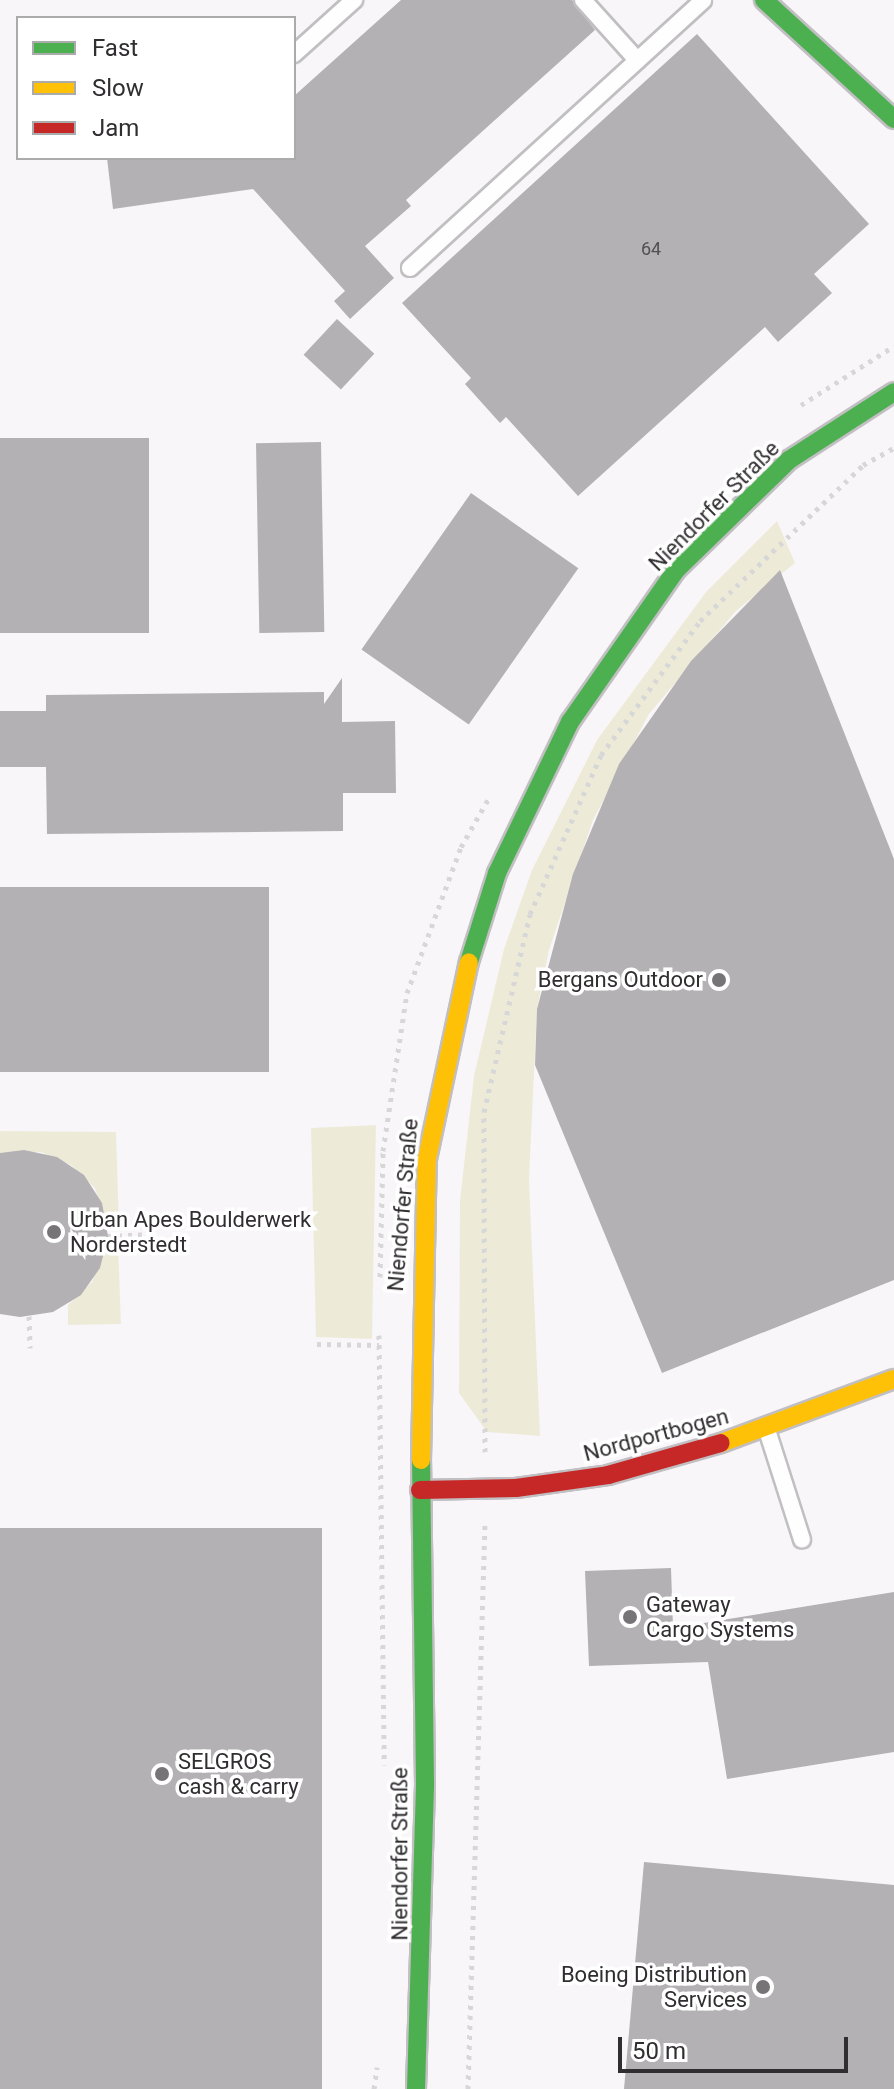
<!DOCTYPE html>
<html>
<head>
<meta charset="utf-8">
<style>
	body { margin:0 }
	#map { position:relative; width:894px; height:2089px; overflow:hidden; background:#f9f6fa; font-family:Roboto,sans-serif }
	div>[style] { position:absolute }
	.green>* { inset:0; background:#edebd8 }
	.building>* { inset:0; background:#b3b1b4; transform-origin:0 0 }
	.path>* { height:5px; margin-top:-2.5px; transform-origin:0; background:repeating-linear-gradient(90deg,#d8d7d8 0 4px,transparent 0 10px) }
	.roads { filter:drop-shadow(2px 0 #c1bfc2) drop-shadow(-2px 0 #c1bfc2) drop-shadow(0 2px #c1bfc2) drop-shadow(0 -2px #c1bfc2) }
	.lane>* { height:16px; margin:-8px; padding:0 8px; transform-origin:8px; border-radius:8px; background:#fefefe }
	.fast>* { height:18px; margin:-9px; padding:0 9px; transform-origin:9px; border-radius:9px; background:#4caf50 }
	.slow>* { height:18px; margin:-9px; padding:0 9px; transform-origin:9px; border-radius:9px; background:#ffc107 }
	.jam>* { height:18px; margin:-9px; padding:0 9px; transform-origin:9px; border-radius:9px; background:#c62828 }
	.dots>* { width:22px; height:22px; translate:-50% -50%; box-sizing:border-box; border:4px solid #fff; border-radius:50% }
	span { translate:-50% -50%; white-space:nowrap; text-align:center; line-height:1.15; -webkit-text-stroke:7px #fff; paint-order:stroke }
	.number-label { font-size:18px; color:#514f51 }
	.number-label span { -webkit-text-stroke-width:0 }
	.street-label { font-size:22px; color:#302e30 }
	.poi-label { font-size:22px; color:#302e30 }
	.right { translate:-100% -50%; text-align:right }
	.left { translate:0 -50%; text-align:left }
	.legend { position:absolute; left:16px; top:16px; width:280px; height:144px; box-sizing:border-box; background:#fff; border:2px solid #acabac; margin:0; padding:10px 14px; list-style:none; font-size:24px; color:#302e30 }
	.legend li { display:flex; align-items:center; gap:16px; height:40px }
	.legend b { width:40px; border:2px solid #acabac }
	.scale { position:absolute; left:618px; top:2037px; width:230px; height:36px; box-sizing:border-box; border:4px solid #302e30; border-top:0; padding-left:10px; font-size:24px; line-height:28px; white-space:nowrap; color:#302e30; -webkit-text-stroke:6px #fff; paint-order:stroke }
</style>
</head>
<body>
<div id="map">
	<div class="green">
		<div style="clip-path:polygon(777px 521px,795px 563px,736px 611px,649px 714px,593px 820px,549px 950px,537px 1009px,529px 1180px,540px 1436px,487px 1432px,459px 1393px,460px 1200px,474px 1076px,504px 949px,532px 870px,597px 740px,706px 592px)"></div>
		<div style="clip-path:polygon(376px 1125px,372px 1339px,316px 1337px,311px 1128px)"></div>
		<div style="clip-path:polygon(0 1131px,116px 1132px,119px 1227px,107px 1228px,95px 1188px,71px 1165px,41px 1152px,0 1154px)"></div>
		<div style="clip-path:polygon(107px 1242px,118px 1243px,121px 1324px,68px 1325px,68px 1305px,92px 1282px)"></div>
	</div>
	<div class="building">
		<div style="clip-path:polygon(401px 0,572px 0,595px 30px,406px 200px,411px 206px,365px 246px,394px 278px,350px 319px,334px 301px,345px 291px,253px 189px,113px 209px,107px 158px,294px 158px,294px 96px)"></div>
		<div style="clip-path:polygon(697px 34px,869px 224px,814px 274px,832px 293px,778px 342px,765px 327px,578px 496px,506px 417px,500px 423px,465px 384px,471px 378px,402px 303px)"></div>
		<div style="left:337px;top:319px;width:51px;height:49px;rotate:43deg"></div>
		<div style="left:149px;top:438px;width:195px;height:149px;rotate:90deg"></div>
		<div style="left:321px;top:442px;width:190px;height:65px;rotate:89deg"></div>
		<div style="left:471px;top:493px;width:131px;height:191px;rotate:35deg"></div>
		<div style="clip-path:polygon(780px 570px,894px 859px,894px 1280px,662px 1373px,535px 1065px,537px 1009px,573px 874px,619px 764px,691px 661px)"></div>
		<div style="clip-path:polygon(342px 678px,342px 722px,395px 721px,396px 793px,343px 793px,343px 831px,47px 834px,46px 767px,0 767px,0 711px,46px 711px,46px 695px,324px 692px,324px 704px)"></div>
		<div style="left:269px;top:887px;width:185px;height:269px;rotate:90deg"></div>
		<div style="clip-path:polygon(24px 1150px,57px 1157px,84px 1175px,102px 1203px,108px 1236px,100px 1268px,81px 1295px,53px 1312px,20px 1317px,0 1314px,0 1153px)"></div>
		<div style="left:322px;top:1528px;width:561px;height:322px;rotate:90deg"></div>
		<div style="clip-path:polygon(671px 1568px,673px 1628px,894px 1592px,894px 1752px,727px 1779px,708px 1662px,589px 1666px,585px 1571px)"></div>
		<div style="clip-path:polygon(644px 1862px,894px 1885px,894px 2089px,624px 2089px)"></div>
	</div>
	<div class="path">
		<div style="left:801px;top:405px;width:110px;rotate:-32.4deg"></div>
		<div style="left:108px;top:1236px;width:44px;rotate:-2.6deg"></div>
		<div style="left:380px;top:1277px;width:126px;rotate:-88.6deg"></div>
		<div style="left:383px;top:1151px;width:160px;rotate:-81.4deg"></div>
		<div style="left:407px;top:993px;width:156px;rotate:-69.7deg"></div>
		<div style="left:461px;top:847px;width:56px;rotate:-60.3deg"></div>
		<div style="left:29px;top:1316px;width:32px;rotate:88deg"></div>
		<div style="left:379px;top:1335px;width:430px;rotate:89.3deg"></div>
		<div style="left:317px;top:1344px;width:62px;rotate:0.9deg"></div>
		<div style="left:485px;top:1452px;width:340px;rotate:-90.2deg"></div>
		<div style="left:484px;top:1112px;width:203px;rotate:-76.9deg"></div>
		<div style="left:530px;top:914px;width:174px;rotate:-65.9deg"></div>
		<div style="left:601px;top:755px;width:167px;rotate:-53.5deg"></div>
		<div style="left:700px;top:621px;width:226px;rotate:-43.7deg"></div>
		<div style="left:863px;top:465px;width:35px;rotate:-29deg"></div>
		<div style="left:374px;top:2089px;width:22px;rotate:-82deg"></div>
		<div style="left:468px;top:2089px;width:567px;rotate:-88.28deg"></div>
	</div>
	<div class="roads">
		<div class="lane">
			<div style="left:583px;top:0;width:81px;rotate:48deg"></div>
			<div style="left:294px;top:54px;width:81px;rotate:-42deg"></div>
			<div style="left:410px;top:268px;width:397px;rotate:-42.4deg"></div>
			<div style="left:767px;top:1430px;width:115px;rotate:72.3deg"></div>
		</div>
		<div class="fast">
			<div style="left:764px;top:0;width:176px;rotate:42.5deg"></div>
			<div style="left:469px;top:962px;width:93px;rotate:-72.5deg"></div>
			<div style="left:497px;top:873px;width:168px;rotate:-64.2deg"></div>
			<div style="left:570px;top:722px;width:185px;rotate:-55.1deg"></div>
			<div style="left:676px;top:570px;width:158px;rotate:-44.2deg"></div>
			<div style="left:789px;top:460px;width:125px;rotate:-32.9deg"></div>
			<div style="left:416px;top:2089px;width:305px;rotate:-88.3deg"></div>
			<div style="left:425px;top:1784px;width:324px;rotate:-90.7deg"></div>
		</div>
		<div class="slow">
			<div style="left:721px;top:1443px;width:184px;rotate:-20.3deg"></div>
			<div style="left:421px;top:1460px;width:301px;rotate:-88.9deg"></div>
			<div style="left:427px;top:1159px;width:201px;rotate:-78deg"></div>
		</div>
		<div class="jam">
			<div style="left:420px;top:1490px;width:96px;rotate:-1.2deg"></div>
			<div style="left:516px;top:1488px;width:93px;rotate:-8deg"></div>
			<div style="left:608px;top:1475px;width:117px;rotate:-15.8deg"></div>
		</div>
	</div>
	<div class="dots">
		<div style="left:719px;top:980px;background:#767477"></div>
		<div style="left:54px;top:1232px;background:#767477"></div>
		<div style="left:630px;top:1617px;background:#767477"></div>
		<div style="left:162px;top:1774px;background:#767477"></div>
		<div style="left:763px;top:1987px;background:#767477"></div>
	</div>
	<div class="number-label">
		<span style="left:651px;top:249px">64</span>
	</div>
	<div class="street-label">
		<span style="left:714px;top:506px;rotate:-45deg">Niendorfer Straße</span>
		<span style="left:403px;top:1205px;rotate:-85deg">Niendorfer Straße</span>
		<span style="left:656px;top:1435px;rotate:-15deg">Nordportbogen</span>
		<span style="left:400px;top:1854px;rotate:-90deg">Niendorfer Straße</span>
	</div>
	<div class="poi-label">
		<span class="right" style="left:703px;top:980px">Bergans Outdoor</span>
		<span class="left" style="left:70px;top:1232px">Urban Apes Boulderwerk<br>Norderstedt</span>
		<span class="left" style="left:646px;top:1617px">Gateway<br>Cargo Systems</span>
		<span class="left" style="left:178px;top:1774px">SELGROS<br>cash &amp; carry</span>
		<span class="right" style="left:747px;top:1987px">Boeing Distribution<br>Services</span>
	</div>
	<ul class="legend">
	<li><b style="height:10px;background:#4caf50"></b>Fast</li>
	<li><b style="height:10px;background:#ffc107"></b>Slow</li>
	<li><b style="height:10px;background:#c62828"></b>Jam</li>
	</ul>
	<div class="scale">50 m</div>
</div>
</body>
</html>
